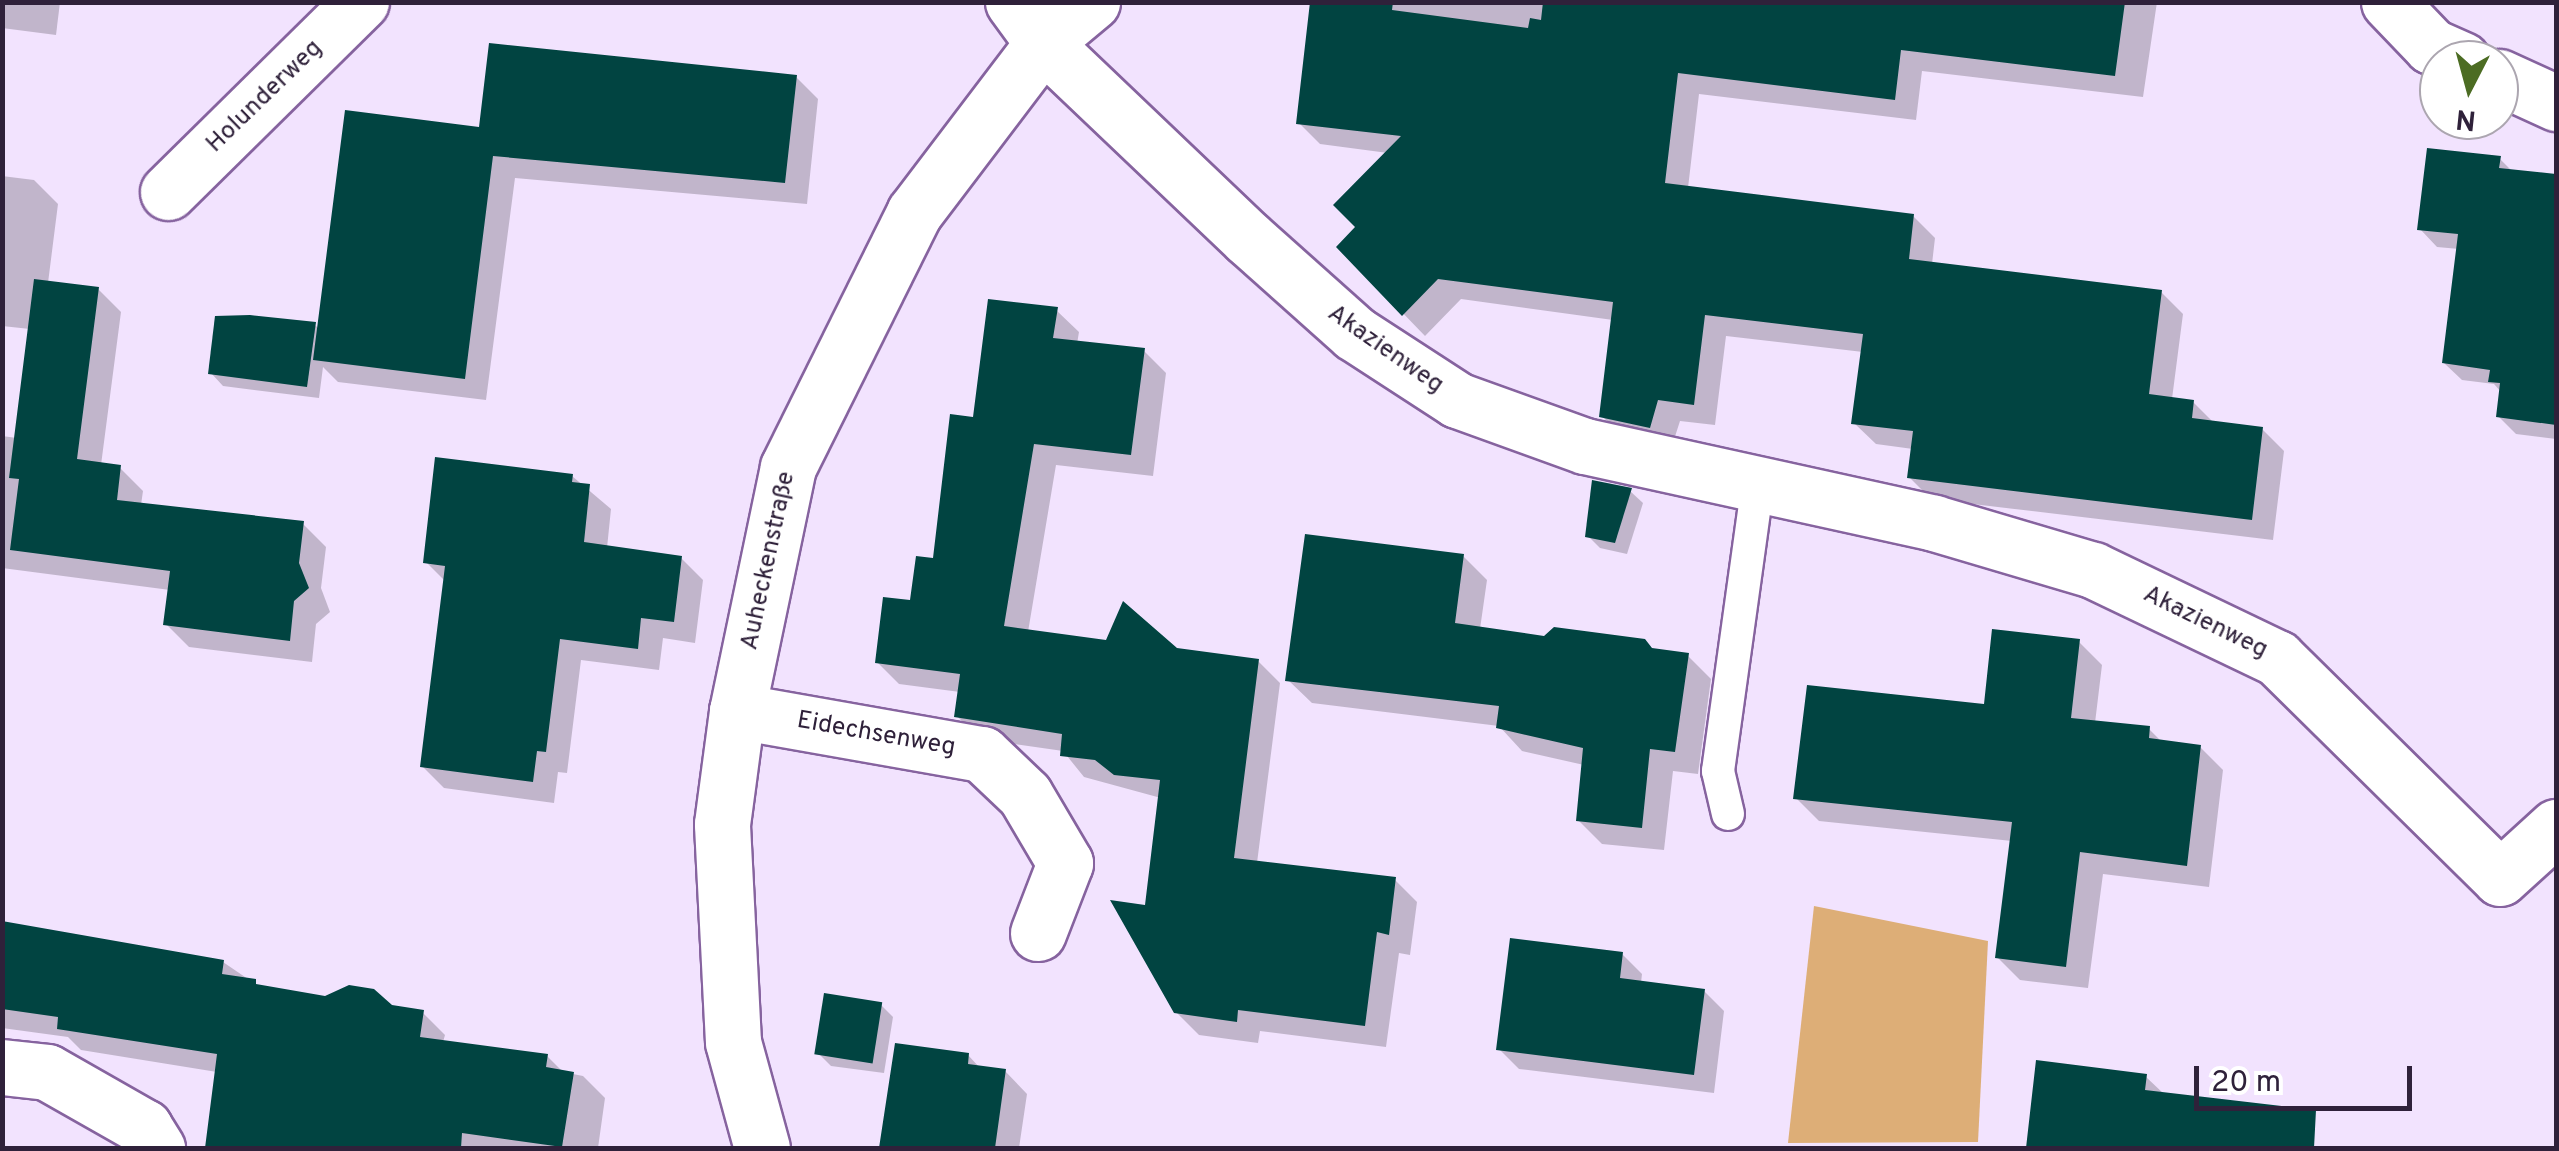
<!DOCTYPE html>
<html>
<head>
<meta charset="utf-8">
<style>
	body { margin:0 }
	#map { position:relative; width:2559px; height:1151px; overflow:hidden; background:#f2e3fe; font-family:Overpass,sans-serif }
	div>[style] { position:absolute }
	.green>* { inset:0; background:#ddae77 }
	.shadow>* { inset:0; background:#0003 }
	.building>* { inset:0; background:#014441; transform-origin:0 0 }
	.roads { filter:drop-shadow(2px 0 #86639f) drop-shadow(-2px 0 #86639f) drop-shadow(0 2px #86639f) drop-shadow(0 -2px #86639f) }
	.lane>* { height:32px; margin:-16px; padding:0 16px; transform-origin:16px; border-radius:16px; background:#fff }
	.street>* { height:55px; margin:-27.5px; padding:0 27.5px; transform-origin:27.5px; border-radius:27.5px; background:#fff }
	span { translate:-50% -50%; white-space:nowrap; text-align:center; line-height:1.15; -webkit-text-stroke:10px #fff; paint-order:stroke }
	.street-label { font-size:25px; color:#2f213a }
	.frame { position:absolute; inset:0; border:5px solid #2f213a; pointer-events:none }
	.north { position:absolute; left:2419px; top:40px; width:100px; height:100px; box-sizing:border-box; background:#fff; border:2px solid #aca6b0; border-radius:50%; rotate:186deg; font-size:28px; font-weight:700; line-height:40px; text-align:center; color:#2f213a }
	.north::after { content:''; display:block; margin:auto; width:35px; height:45px; background:#4c6c23; clip-path:polygon(50% 0,100% 100%,50% 72%,0 100%) }
	.scale { position:absolute; left:2194px; top:1066px; width:218px; height:45px; box-sizing:border-box; border:5px solid #2f213a; border-top:0; padding-left:12px; font-size:30px; line-height:35px; white-space:nowrap; color:#2f213a; -webkit-text-stroke:8px #fff; paint-order:stroke }
</style>
</head>
<body>
<div id="map">
	<div class="green">
		<div style="clip-path:polygon(1814px 906px,1988px 941px,1978px 1142px,1788px 1143px)"></div>
	</div>
	<div class="shadow">
		<div style="clip-path:polygon(2px 2px,60px 2px,56px 35px,2px 28px)"></div>
		<div style="clip-path:polygon(1363px 2px,2157px 2px,2143px 97px,1922px 71px,1916px 120px,1699px 94px,1688px 188px,1913px 216px,1935px 238px,1932px 264px,2161px 292px,2183px 314px,2172px 399px,2193px 402px,2214px 423px,2262px 429px,2284px 451px,2273px 540px,1931px 499px,1909px 477px,1913px 449px,1876px 444px,1854px 423px,1863px 352px,1726px 336px,1715px 425px,1680px 421px,1671px 449px,1624px 438px,1602px 416px,1613px 320px,1461px 299px,1425px 336px,1339px 247px,1358px 227px,1388px 153px,1320px 144px,1299px 123px)"></div>
		<div style="clip-path:polygon(796px 77px,818px 99px,807px 204px,515px 178px,486px 400px,338px 382px,323px 367px,319px 398px,223px 386px,211px 373px,315px 325px,319px 329px,481px 130px)"></div>
		<div style="clip-path:polygon(2499px 158px,2513px 172px,2556px 177px,2556px 439px,2516px 434px,2498px 416px,2501px 392px,2494px 384px,2462px 380px,2444px 363px,2459px 249px,2437px 247px,2420px 229px)"></div>
		<div style="clip-path:polygon(2px 176px,34px 180px,58px 204px,48px 283px,98px 289px,121px 312px,101px 465px,120px 468px,143px 491px,141px 505px,303px 524px,326px 547px,321px 588px,330px 612px,316px 624px,312px 662px,189px 647px,166px 624px,170px 590px,2px 568px,2px 436px,17px 438px,30px 329px,2px 326px)"></div>
		<div style="clip-path:polygon(1056px 310px,1079px 332px,1077px 344px,1144px 351px,1166px 373px,1153px 476px,1056px 465px,1028px 632px,1258px 661px,1280px 683px,1257px 863px,1395px 880px,1417px 902px,1410px 955px,1399px 953px,1386px 1047px,1260px 1031px,1258px 1043px,1199px 1035px,1176px 1012px,1147px 907px,1161px 798px,1084px 777px,1063px 751px,979px 739px,957px 716px,960px 692px,899px 684px,877px 662px,935px 561px,975px 420px)"></div>
		<div style="clip-path:polygon(572px 476px,611px 509px,607px 548px,681px 558px,703px 580px,695px 643px,663px 638px,659px 670px,581px 660px,567px 773px,558px 772px,554px 803px,444px 788px,422px 766px,446px 582px,426px 562px)"></div>
		<div style="clip-path:polygon(1630px 491px,1643px 503px,1627px 554px,1600px 548px,1588px 536px)"></div>
		<div style="clip-path:polygon(1463px 556px,1487px 580px,1480px 629px,1688px 656px,1711px 679px,1698px 774px,1673px 771px,1664px 850px,1602px 844px,1578px 820px,1584px 765px,1522px 751px,1499px 726px,1312px 703px,1288px 680px)"></div>
		<div style="clip-path:polygon(2079px 642px,2102px 665px,2095px 723px,2149px 729px,2163px 743px,2200px 747px,2223px 770px,2209px 887px,2103px 874px,2088px 988px,2020px 980px,1997px 957px,2012px 841px,1819px 821px,1796px 798px,1986px 707px)"></div>
		<div style="clip-path:polygon(2px 924px,223px 962px,261px 988px,423px 1013px,445px 1035px,443px 1042px,547px 1056px,563px 1072px,583px 1076px,605px 1098px,598px 1148px,207px 1148px,217px 1072px,81px 1050px,68px 1037px,2px 1028px)"></div>
		<div style="clip-path:polygon(1622px 954px,1642px 974px,1641px 983px,1704px 991px,1724px 1011px,1714px 1093px,1519px 1069px,1499px 1049px)"></div>
		<div style="clip-path:polygon(880px 1004px,893px 1017px,884px 1073px,831px 1066px,818px 1053px)"></div>
		<div style="clip-path:polygon(897px 1045px,968px 1055px,980px 1068px,1005px 1071px,1027px 1094px,1019px 1148px,881px 1148px)"></div>
		<div style="clip-path:polygon(2038px 1063px,2145px 1076px,2164px 1094px,2268px 1128px,2266px 1148px,2028px 1148px)"></div>
	</div>
	<div class="building">
		<div style="clip-path:polygon(1310px 2px,1393px 2px,1392px 10px,1528px 28px,1530px 18px,1541px 20px,1543px 2px,2125px 2px,2115px 76px,1901px 50px,1895px 100px,1678px 73px,1665px 183px,1914px 214px,1909px 259px,2162px 290px,2149px 394px,2194px 400px,2192px 418px,2263px 427px,2252px 520px,1907px 478px,1913px 431px,1851px 424px,1863px 334px,1705px 315px,1694px 405px,1658px 400px,1650px 428px,1599px 417px,1613px 302px,1438px 279px,1402px 316px,1336px 247px,1355px 227px,1333px 205px,1401px 136px,1296px 124px)"></div>
		<div style="clip-path:polygon(489px 43px,797px 75px,785px 183px,493px 156px,465px 379px,313px 360px,345px 110px,479px 127px)"></div>
		<div style="clip-path:polygon(2427px 148px,2501px 156px,2499px 168px,2556px 174px,2556px 425px,2496px 417px,2500px 383px,2488px 382px,2490px 370px,2442px 363px,2458px 234px,2417px 230px)"></div>
		<div style="clip-path:polygon(34px 279px,99px 287px,77px 459px,121px 465px,117px 500px,304px 521px,299px 563px,309px 588px,294px 601px,290px 641px,163px 625px,170px 571px,10px 550px,19px 479px,9px 478px)"></div>
		<div style="clip-path:polygon(988px 299px,1058px 307px,1053px 338px,1145px 348px,1131px 455px,1034px 444px,1004px 626px,1106px 640px,1123px 601px,1177px 648px,1259px 659px,1234px 858px,1396px 877px,1389px 935px,1377px 932px,1365px 1026px,1238px 1010px,1237px 1022px,1174px 1013px,1110px 900px,1145px 905px,1160px 780px,1114px 775px,1095px 760px,1060px 756px,1062px 734px,954px 717px,960px 674px,875px 663px,883px 597px,910px 600px,916px 556px,933px 558px,950px 414px,973px 417px)"></div>
		<div style="clip-path:polygon(250px 315px,316px 322px,307px 387px,208px 374px,215px 316px)"></div>
		<div style="clip-path:polygon(435px 457px,573px 474px,572px 482px,590px 484px,584px 542px,682px 556px,674px 622px,641px 618px,638px 649px,560px 639px,546px 752px,537px 751px,533px 782px,420px 767px,445px 566px,423px 563px)"></div>
		<div style="clip-path:polygon(1592px 480px,1632px 488px,1615px 543px,1585px 537px)"></div>
		<div style="clip-path:polygon(1305px 534px,1464px 554px,1455px 623px,1544px 636px,1554px 627px,1645px 639px,1652px 648px,1689px 653px,1675px 752px,1650px 749px,1642px 828px,1576px 821px,1583px 748px,1496px 728px,1499px 706px,1285px 681px)"></div>
		<div style="clip-path:polygon(1992px 629px,2080px 639px,2071px 718px,2150px 726px,2149px 738px,2201px 745px,2187px 866px,2080px 852px,2066px 967px,1995px 958px,2012px 822px,1793px 799px,1807px 685px,1984px 704px)"></div>
		<div style="clip-path:polygon(2px 921px,224px 960px,222px 974px,256px 979px,256px 984px,325px 996px,349px 985px,374px 989px,392px 1005px,424px 1010px,420px 1037px,548px 1054px,546px 1067px,574px 1072px,562px 1147px,462px 1133px,461px 1148px,205px 1148px,217px 1054px,57px 1029px,58px 1017px,2px 1009px)"></div>
		<div style="clip-path:polygon(1510px 938px,1623px 952px,1620px 978px,1705px 989px,1694px 1075px,1496px 1050px)"></div>
		<div style="left:824px;top:993px;width:59px;height:62px;rotate:9deg"></div>
		<div style="clip-path:polygon(895px 1043px,969px 1053px,968px 1064px,1006px 1069px,995px 1148px,879px 1148px)"></div>
		<div style="clip-path:polygon(2036px 1060px,2147px 1074px,2145px 1090px,2316px 1110px,2314px 1148px,2026px 1148px)"></div>
	</div>
	<div class="roads">
		<div class="lane">
			<div style="left:1728px;top:814px;width:44px;rotate:-103.1deg"></div>
			<div style="left:1718px;top:771px;width:292px;rotate:-82.1deg"></div>
		</div>
		<div class="street">
			<div style="left:1013px;top:2px;width:51px;rotate:53.8deg"></div>
			<div style="left:1043px;top:43px;width:284px;rotate:43.6deg"></div>
			<div style="left:1249px;top:239px;width:141px;rotate:41.8deg"></div>
			<div style="left:1354px;top:333px;width:123px;rotate:33deg"></div>
			<div style="left:1457px;top:400px;width:136px;rotate:19.8deg"></div>
			<div style="left:1585px;top:446px;width:357px;rotate:12.4deg"></div>
			<div style="left:1934px;top:523px;width:166px;rotate:16.5deg"></div>
			<div style="left:2093px;top:570px;width:204px;rotate:25.6deg"></div>
			<div style="left:2277px;top:658px;width:313px;rotate:44.6deg"></div>
			<div style="left:2500px;top:878px;width:76px;rotate:-42.3deg"></div>
			<div style="left:2389px;top:2px;width:61px;rotate:46.3deg"></div>
			<div style="left:2431px;top:46px;width:34px;rotate:24deg"></div>
			<div style="left:2499px;top:77px;width:63px;rotate:24.5deg"></div>
			<div style="left:168px;top:192px;width:271px;rotate:-44.6deg"></div>
			<div style="left:737px;top:711px;width:249px;rotate:10deg"></div>
			<div style="left:982px;top:754px;width:59px;rotate:43.6deg"></div>
			<div style="left:1025px;top:795px;width:79px;rotate:59.5deg"></div>
			<div style="left:1065px;top:863px;width:75px;rotate:111.1deg"></div>
			<div style="left:2px;top:1067px;width:45px;rotate:6.3deg"></div>
			<div style="left:47px;top:1072px;width:112px;rotate:29.6deg"></div>
			<div style="left:144px;top:1127px;width:25px;rotate:58deg"></div>
			<div style="left:762px;top:1148px;width:110px;rotate:-105.3deg"></div>
			<div style="left:733px;top:1042px;width:218px;rotate:-92.9deg"></div>
			<div style="left:722px;top:824px;width:114px;rotate:-82.4deg"></div>
			<div style="left:737px;top:711px;width:249px;rotate:-78.2deg"></div>
			<div style="left:788px;top:467px;width:284px;rotate:-63.6deg"></div>
			<div style="left:914px;top:213px;width:213px;rotate:-52.8deg"></div>
			<div style="left:1043px;top:43px;width:64px;rotate:-39.9deg"></div>
		</div>
	</div>
	<div class="street-label">
		<span style="left:265px;top:97px;rotate:-44deg">Holunderweg</span>
		<span style="left:1385px;top:350px;rotate:35deg">Akazienweg</span>
		<span style="left:769px;top:561px;rotate:-78deg">Auheckenstraße</span>
		<span style="left:2205px;top:623px;rotate:26deg">Akazienweg</span>
		<span style="left:876px;top:735px;rotate:10deg">Eidechsenweg</span>
	</div>
	<div class="frame"></div>
	<div class="north">N</div>
	<div class="scale">20 m</div>
</div>
</body>
</html>
